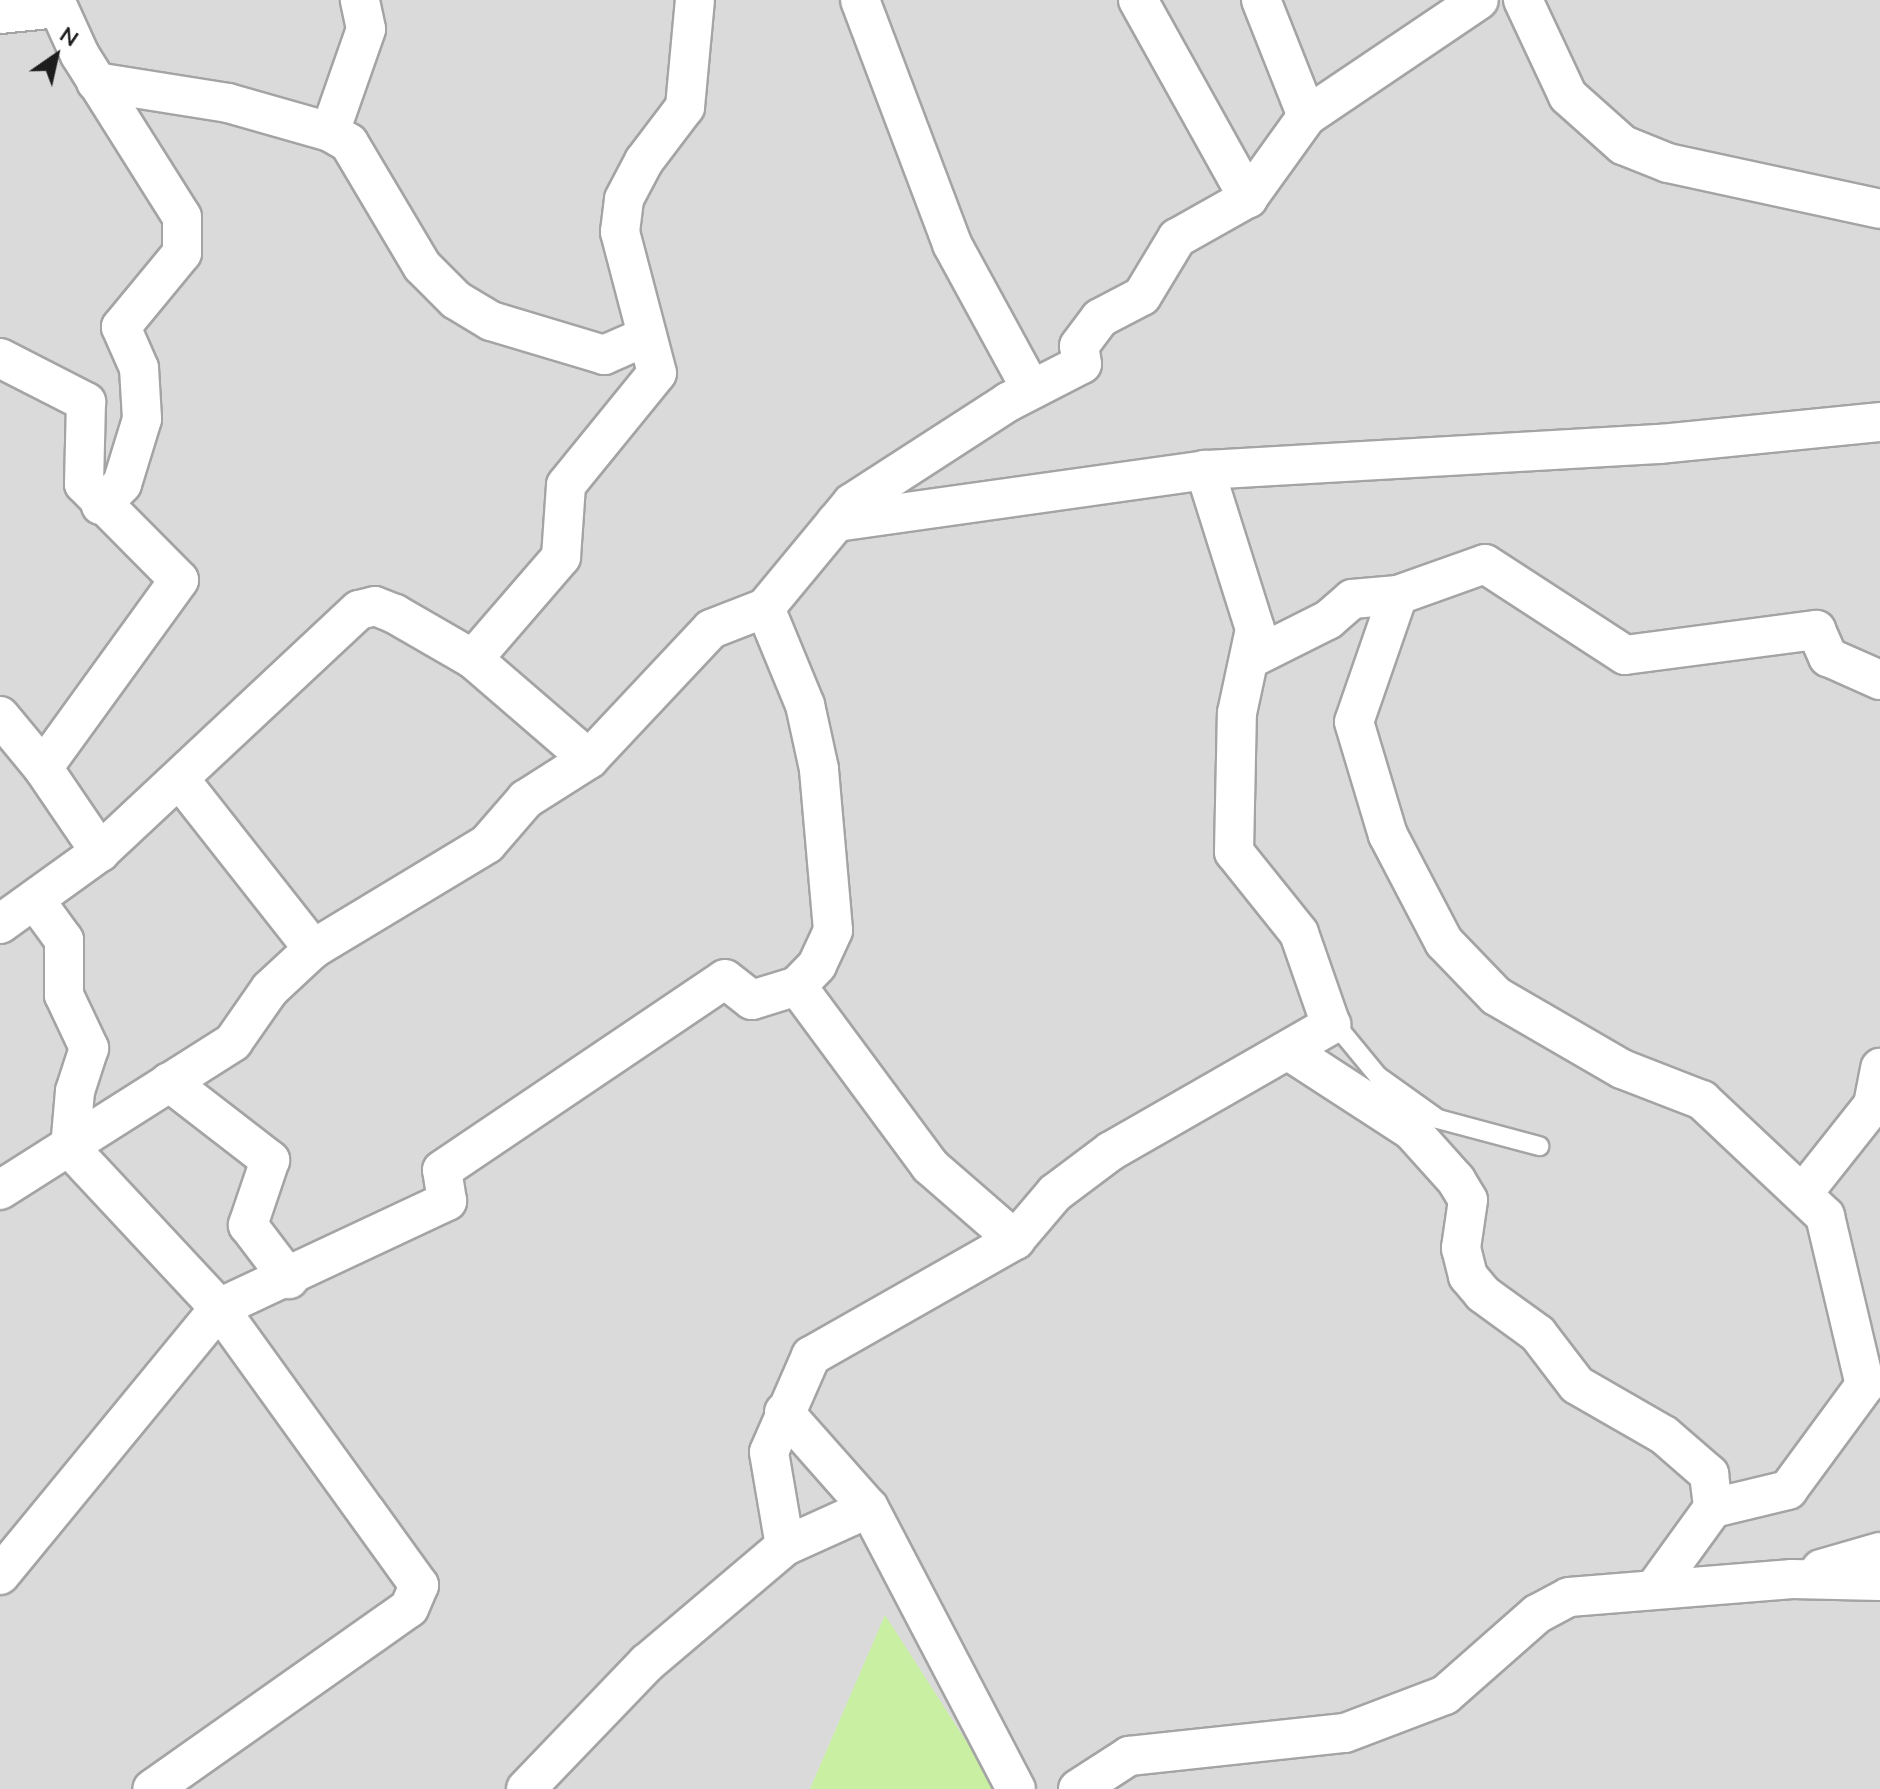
<!DOCTYPE html>
<html>
<head>
<meta charset="utf-8">
<style>
	body { margin:0 }
	#map { position:relative; width:1880px; height:1789px; overflow:hidden; background:#f0ebe2; font-family:Mulish,sans-serif }
	div>[style] { position:absolute }
	.residential>* { inset:0; background:#dbdada }
	.grass>* { inset:0; background:#c9efa2 }
	.roads { filter:drop-shadow(2px 0 #a4a4a4) drop-shadow(-2px 0 #a4a4a4) drop-shadow(0 2px #a4a4a4) drop-shadow(0 -2px #a4a4a4) }
	.service>* { height:18px; margin:-9px; padding:0 9px; transform-origin:9px; border-radius:9px; background:#fff }
	.minor>* { height:38px; margin:-19px; padding:0 19px; transform-origin:19px; border-radius:19px; background:#fff }
	span { translate:-50% -50%; white-space:nowrap; text-align:center; line-height:1.15; -webkit-text-stroke:7px #fff; paint-order:stroke }
	.north { position:absolute; left:16px; top:16px; width:80px; height:80px; -webkit-text-stroke:6px #fff; paint-order:stroke; rotate:34deg; font-size:22px; font-weight:700; line-height:32px; text-align:center; color:#1d1d1d }
	.north::after { content:''; display:block; margin:auto; width:28px; height:36px; background:#1d1d1d; clip-path:polygon(50% 0,100% 100%,50% 72%,0 100%) }
</style>
</head>
<body>
<div id="map">
	<div class="residential">
		<div style="clip-path:polygon(0 0,1880px 0,1880px 1789px,997px 1789px,885px 1616px,810px 1789px,0 1789px)"></div>
	</div>
	<div class="grass">
		<div style="clip-path:polygon(885px 1615px,997px 1789px,810px 1789px)"></div>
	</div>
	<div class="roads">
		<div class="service">
			<div style="left:1331px;top:1019px;width:74px;rotate:50.5deg"></div>
			<div style="left:1378px;top:1076px;width:74px;rotate:35.6deg"></div>
			<div style="left:1438px;top:1119px;width:105px;rotate:15deg"></div>
		</div>
		<div class="minor">
			<div style="left:55px;top:0;width:60px;rotate:65.6deg"></div>
			<div style="left:80px;top:55px;width:191px;rotate:57.8deg"></div>
			<div style="left:182px;top:217px;width:36px;rotate:90deg"></div>
			<div style="left:182px;top:253px;width:96px;rotate:129.5deg"></div>
			<div style="left:121px;top:327px;width:45px;rotate:66.3deg"></div>
			<div style="left:139px;top:368px;width:51px;rotate:86.6deg"></div>
			<div style="left:142px;top:419px;width:68px;rotate:107.1deg"></div>
			<div style="left:122px;top:484px;width:30px;rotate:135deg"></div>
			<div style="left:860px;top:0;width:261px;rotate:69.3deg"></div>
			<div style="left:952px;top:244px;width:165px;rotate:61.4deg"></div>
			<div style="left:1138px;top:0;width:227px;rotate:60.9deg"></div>
			<div style="left:1261px;top:0;width:125px;rotate:68.4deg"></div>
			<div style="left:1523px;top:0;width:106px;rotate:64.9deg"></div>
			<div style="left:1568px;top:96px;width:74px;rotate:41.7deg"></div>
			<div style="left:1623px;top:145px;width:48px;rotate:21.8deg"></div>
			<div style="left:1668px;top:163px;width:217px;rotate:12.2deg"></div>
			<div style="left:0;top:14px;width:58px;rotate:-5.9deg"></div>
			<div style="left:96px;top:82px;width:134px;rotate:9deg"></div>
			<div style="left:228px;top:103px;width:106px;rotate:15.9deg"></div>
			<div style="left:330px;top:132px;width:22px;rotate:30deg"></div>
			<div style="left:349px;top:143px;width:143px;rotate:59.3deg"></div>
			<div style="left:422px;top:266px;width:48px;rotate:45deg"></div>
			<div style="left:456px;top:300px;width:41px;rotate:31deg"></div>
			<div style="left:491px;top:321px;width:118px;rotate:16.7deg"></div>
			<div style="left:604px;top:355px;width:47px;rotate:-23.8deg"></div>
			<div style="left:330px;top:132px;width:109px;rotate:-70.7deg"></div>
			<div style="left:366px;top:29px;width:30px;rotate:-102deg"></div>
			<div style="left:0;top:358px;width:97px;rotate:27.1deg"></div>
			<div style="left:86px;top:402px;width:82px;rotate:91.4deg"></div>
			<div style="left:84px;top:484px;width:135px;rotate:45.3deg"></div>
			<div style="left:179px;top:580px;width:232px;rotate:125.9deg"></div>
			<div style="left:43px;top:768px;width:102px;rotate:55.8deg"></div>
			<div style="left:836px;top:522px;width:373px;rotate:-8deg"></div>
			<div style="left:1205px;top:470px;width:456px;rotate:-3.3deg"></div>
			<div style="left:1660px;top:444px;width:221px;rotate:-5.7deg"></div>
			<div style="left:1398px;top:595px;width:134px;rotate:109.1deg"></div>
			<div style="left:1354px;top:722px;width:118px;rotate:73.3deg"></div>
			<div style="left:1388px;top:835px;width:121px;rotate:62.4deg"></div>
			<div style="left:1444px;top:942px;width:75px;rotate:46.1deg"></div>
			<div style="left:1496px;top:996px;width:146px;rotate:30.1deg"></div>
			<div style="left:1622px;top:1069px;width:86px;rotate:21.2deg"></div>
			<div style="left:1702px;top:1100px;width:169px;rotate:43.3deg"></div>
			<div style="left:1825px;top:1216px;width:174px;rotate:76.7deg"></div>
			<div style="left:1865px;top:1385px;width:130px;rotate:126.3deg"></div>
			<div style="left:1788px;top:1490px;width:77px;rotate:166.5deg"></div>
			<div style="left:1254px;top:657px;width:83px;rotate:-26.6deg"></div>
			<div style="left:1328px;top:620px;width:32px;rotate:-41deg"></div>
			<div style="left:1352px;top:599px;width:46px;rotate:-5deg"></div>
			<div style="left:1398px;top:595px;width:92px;rotate:-19.6deg"></div>
			<div style="left:1485px;top:564px;width:167px;rotate:33deg"></div>
			<div style="left:1625px;top:655px;width:193px;rotate:-7.5deg"></div>
			<div style="left:1816px;top:630px;width:30px;rotate:66deg"></div>
			<div style="left:1828px;top:657px;width:57px;rotate:23.9deg"></div>
			<div style="left:473px;top:659px;width:135px;rotate:-49.2deg"></div>
			<div style="left:561px;top:557px;width:72px;rotate:-86deg"></div>
			<div style="left:566px;top:485px;width:144px;rotate:-50.9deg"></div>
			<div style="left:657px;top:373px;width:146px;rotate:-104.7deg"></div>
			<div style="left:620px;top:232px;width:33px;rotate:-83deg"></div>
			<div style="left:624px;top:199px;width:43px;rotate:-62.2deg"></div>
			<div style="left:644px;top:161px;width:68px;rotate:-52.8deg"></div>
			<div style="left:685px;top:107px;width:107px;rotate:-84.7deg"></div>
			<div style="left:0;top:716px;width:67px;rotate:50.4deg"></div>
			<div style="left:181px;top:781px;width:214px;rotate:51.8deg"></div>
			<div style="left:37px;top:903px;width:46px;rotate:53.9deg"></div>
			<div style="left:64px;top:940px;width:55px;rotate:90deg"></div>
			<div style="left:64px;top:995px;width:59px;rotate:64.7deg"></div>
			<div style="left:89px;top:1048px;width:45px;rotate:108deg"></div>
			<div style="left:75px;top:1091px;width:57px;rotate:95deg"></div>
			<div style="left:70px;top:1148px;width:219px;rotate:47deg"></div>
			<div style="left:219px;top:1308px;width:342px;rotate:54.2deg"></div>
			<div style="left:419px;top:1585px;width:25px;rotate:113deg"></div>
			<div style="left:409px;top:1608px;width:314px;rotate:144.8deg"></div>
			<div style="left:0;top:924px;width:123px;rotate:-35.8deg"></div>
			<div style="left:100px;top:852px;width:354px;rotate:-43.1deg"></div>
			<div style="left:359px;top:610px;width:16px;rotate:-14deg"></div>
			<div style="left:375px;top:606px;width:22px;rotate:22deg"></div>
			<div style="left:395px;top:614px;width:90px;rotate:30deg"></div>
			<div style="left:473px;top:659px;width:153px;rotate:40.8deg"></div>
			<div style="left:797px;top:986px;width:224px;rotate:53.5deg"></div>
			<div style="left:930px;top:1166px;width:113px;rotate:41deg"></div>
			<div style="left:1289px;top:1051px;width:147px;rotate:33deg"></div>
			<div style="left:1412px;top:1131px;width:66px;rotate:48.1deg"></div>
			<div style="left:1456px;top:1180px;width:23px;rotate:59deg"></div>
			<div style="left:1468px;top:1200px;width:49px;rotate:98.3deg"></div>
			<div style="left:1461px;top:1248px;width:29px;rotate:76deg"></div>
			<div style="left:1468px;top:1276px;width:23px;rotate:50deg"></div>
			<div style="left:1483px;top:1294px;width:68px;rotate:36deg"></div>
			<div style="left:1538px;top:1334px;width:64px;rotate:52.6deg"></div>
			<div style="left:1577px;top:1385px;width:100px;rotate:29.9deg"></div>
			<div style="left:1664px;top:1435px;width:60px;rotate:40.9deg"></div>
			<div style="left:1709px;top:1474px;width:34px;rotate:83deg"></div>
			<div style="left:1713px;top:1508px;width:99px;rotate:125.9deg"></div>
			<div style="left:169px;top:1082px;width:128px;rotate:37.7deg"></div>
			<div style="left:270px;top:1160px;width:69px;rotate:108.7deg"></div>
			<div style="left:248px;top:1225px;width:68px;rotate:52.8deg"></div>
			<div style="left:0;top:1190px;width:276px;rotate:-32.4deg"></div>
			<div style="left:233px;top:1042px;width:65px;rotate:-55.1deg"></div>
			<div style="left:270px;top:989px;width:59px;rotate:-42.9deg"></div>
			<div style="left:313px;top:949px;width:203px;rotate:-31.1deg"></div>
			<div style="left:487px;top:844px;width:60px;rotate:-49.1deg"></div>
			<div style="left:526px;top:799px;width:75px;rotate:-32.4deg"></div>
			<div style="left:589px;top:759px;width:178px;rotate:-46.8deg"></div>
			<div style="left:711px;top:629px;width:58px;rotate:-21.3deg"></div>
			<div style="left:765px;top:608px;width:136px;rotate:-50.4deg"></div>
			<div style="left:852px;top:503px;width:186px;rotate:-32.9deg"></div>
			<div style="left:1008px;top:402px;width:83px;rotate:-27.2deg"></div>
			<div style="left:1082px;top:364px;width:18px;rotate:-99deg"></div>
			<div style="left:1079px;top:346px;width:35px;rotate:-53deg"></div>
			<div style="left:1100px;top:318px;width:47px;rotate:-27.6deg"></div>
			<div style="left:1142px;top:296px;width:68px;rotate:-58.9deg"></div>
			<div style="left:1177px;top:238px;width:81px;rotate:-29.4deg"></div>
			<div style="left:1248px;top:198px;width:101px;rotate:-54.3deg"></div>
			<div style="left:1307px;top:116px;width:207px;rotate:-34deg"></div>
			<div style="left:1804px;top:1192px;width:111px;rotate:-51.6deg"></div>
			<div style="left:1873px;top:1105px;width:38px;rotate:-79deg"></div>
			<div style="left:784px;top:1412px;width:128px;rotate:48.5deg"></div>
			<div style="left:869px;top:1508px;width:317px;rotate:62.4deg"></div>
			<div style="left:785px;top:1546px;width:95px;rotate:-99.7deg"></div>
			<div style="left:769px;top:1452px;width:105px;rotate:-66.4deg"></div>
			<div style="left:811px;top:1356px;width:235px;rotate:-29.6deg"></div>
			<div style="left:1015px;top:1240px;width:62px;rotate:-49.6deg"></div>
			<div style="left:1055px;top:1193px;width:70px;rotate:-36.9deg"></div>
			<div style="left:1111px;top:1151px;width:254px;rotate:-29.8deg"></div>
			<div style="left:1331px;top:1025px;width:97px;rotate:-109.2deg"></div>
			<div style="left:1299px;top:933px;width:104px;rotate:-128.7deg"></div>
			<div style="left:1234px;top:852px;width:139px;rotate:-88.8deg"></div>
			<div style="left:1237px;top:713px;width:86px;rotate:-77.9deg"></div>
			<div style="left:1255px;top:629px;width:167px;rotate:-107.5deg"></div>
			<div style="left:1821px;top:1569px;width:61px;rotate:-16.1deg"></div>
			<div style="left:0;top:1575px;width:345px;rotate:-50.6deg"></div>
			<div style="left:219px;top:1308px;width:252px;rotate:-25.1deg"></div>
			<div style="left:447px;top:1201px;width:31px;rotate:-99deg"></div>
			<div style="left:442px;top:1170px;width:341px;rotate:-34deg"></div>
			<div style="left:725px;top:979px;width:34px;rotate:38deg"></div>
			<div style="left:752px;top:1000px;width:47px;rotate:-17.3deg"></div>
			<div style="left:797px;top:986px;width:29px;rotate:-46deg"></div>
			<div style="left:817px;top:965px;width:38px;rotate:-65deg"></div>
			<div style="left:833px;top:930px;width:162px;rotate:-95deg"></div>
			<div style="left:819px;top:769px;width:66px;rotate:-102.3deg"></div>
			<div style="left:805px;top:705px;width:105px;rotate:-112.4deg"></div>
			<div style="left:526px;top:1789px;width:175px;rotate:-46.2deg"></div>
			<div style="left:647px;top:1663px;width:181px;rotate:-40.3deg"></div>
			<div style="left:785px;top:1546px;width:92px;rotate:-24.3deg"></div>
			<div style="left:1078px;top:1789px;width:61px;rotate:-32.9deg"></div>
			<div style="left:1129px;top:1756px;width:217px;rotate:-6.1deg"></div>
			<div style="left:1345px;top:1733px;width:107px;rotate:-20.8deg"></div>
			<div style="left:1445px;top:1695px;width:123px;rotate:-41.4deg"></div>
			<div style="left:1537px;top:1614px;width:36px;rotate:-28deg"></div>
			<div style="left:1569px;top:1597px;width:224px;rotate:-4.6deg"></div>
			<div style="left:1792px;top:1579px;width:88px;rotate:1.3deg"></div>
		</div>
	</div>
	<div class="north">N</div>
</div>
</body>
</html>
